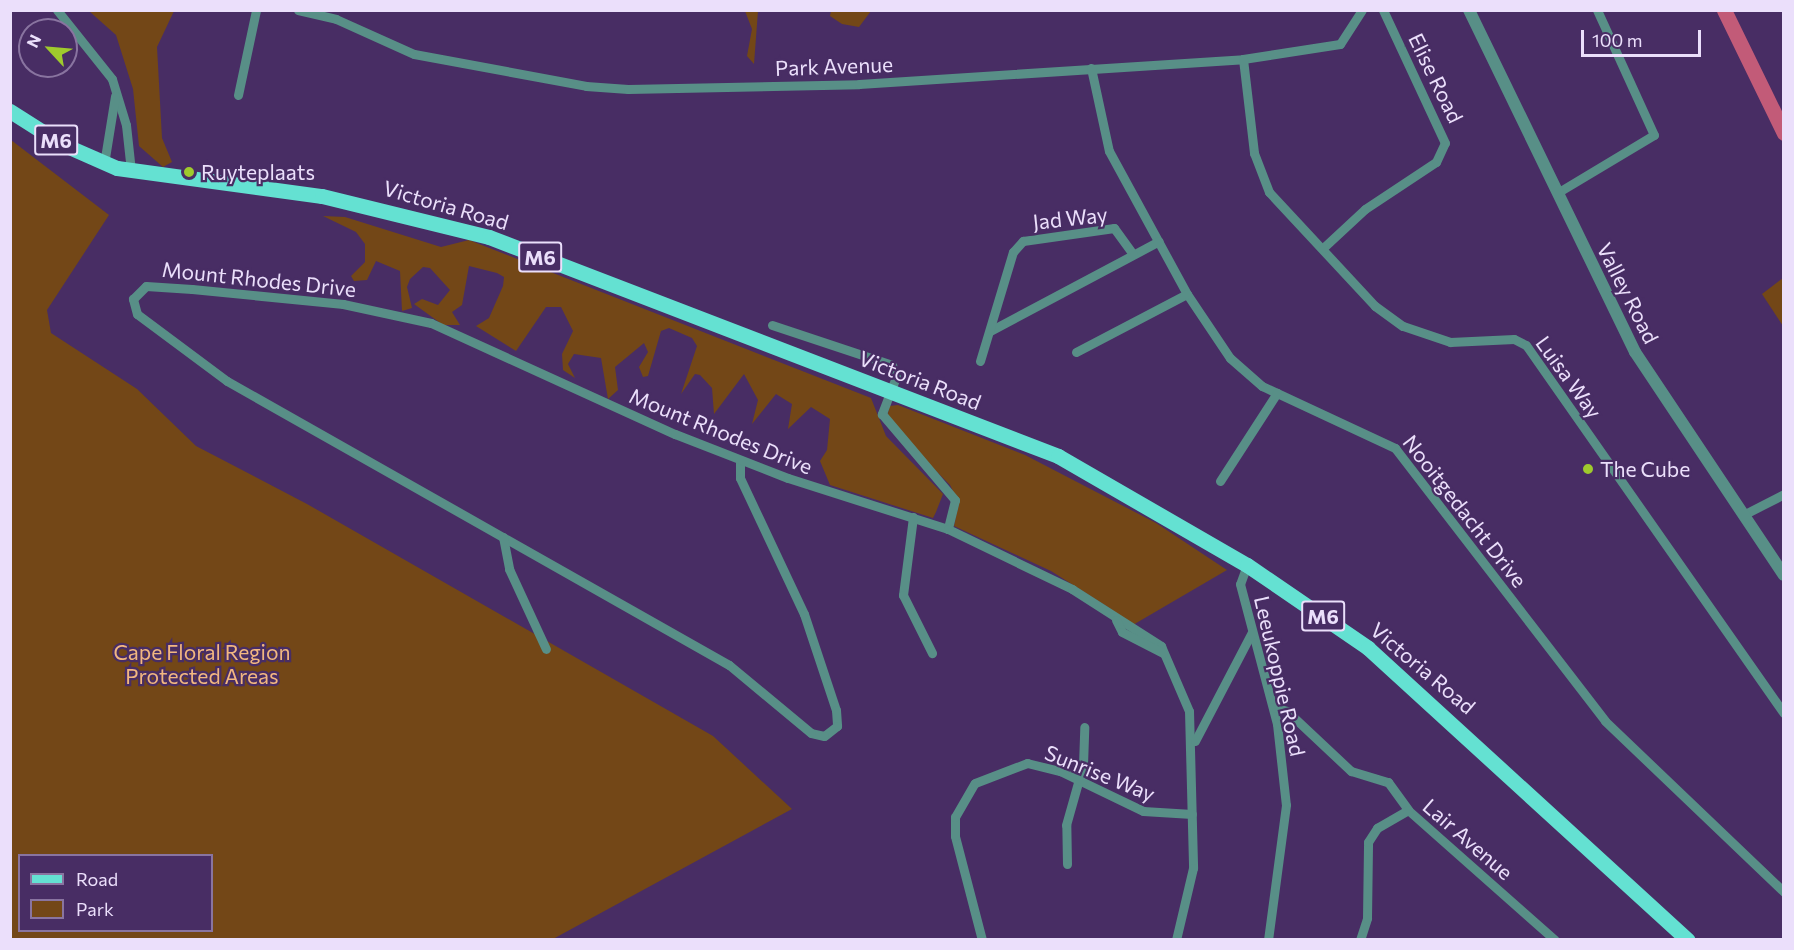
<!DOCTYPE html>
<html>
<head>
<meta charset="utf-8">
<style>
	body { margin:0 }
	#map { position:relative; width:1794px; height:950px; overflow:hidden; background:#482d64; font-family:Commissioner,sans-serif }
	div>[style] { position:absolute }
	.green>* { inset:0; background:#734717 }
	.river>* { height:15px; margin:-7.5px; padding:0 7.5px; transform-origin:7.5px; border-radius:7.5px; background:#c25b78 }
	.minor>* { height:9px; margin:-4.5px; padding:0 4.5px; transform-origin:4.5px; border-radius:4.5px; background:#588f87 }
	.tertiary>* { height:12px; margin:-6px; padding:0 6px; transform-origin:6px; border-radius:6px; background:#588f87 }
	.primary>* { height:15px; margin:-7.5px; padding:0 7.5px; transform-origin:7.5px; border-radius:7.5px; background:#64e1d2 }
	.dots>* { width:16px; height:16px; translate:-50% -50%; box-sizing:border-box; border:3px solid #482d64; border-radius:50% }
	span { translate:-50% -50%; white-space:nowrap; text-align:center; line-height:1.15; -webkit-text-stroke:4.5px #482d64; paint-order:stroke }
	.shield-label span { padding:2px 4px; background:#482d64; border:2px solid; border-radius:4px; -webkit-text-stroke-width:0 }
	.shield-label { font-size:20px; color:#ebdffb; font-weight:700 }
	.street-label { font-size:21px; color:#ebdffb }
	.poi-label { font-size:21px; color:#ebdffb }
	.left { translate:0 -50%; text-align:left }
	.park-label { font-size:21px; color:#f2b780 }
	.frame { position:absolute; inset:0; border:12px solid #ebdffb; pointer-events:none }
	.legend { position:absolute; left:18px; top:854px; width:195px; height:78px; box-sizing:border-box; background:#482d64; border:2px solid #8974a0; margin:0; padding:8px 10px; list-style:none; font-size:18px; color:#ebdffb }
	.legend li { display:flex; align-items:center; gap:12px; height:30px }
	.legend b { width:30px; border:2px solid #8974a0 }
	.north { position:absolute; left:18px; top:18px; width:60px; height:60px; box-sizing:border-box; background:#482d64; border:2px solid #8974a0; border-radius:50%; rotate:296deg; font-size:16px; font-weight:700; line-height:24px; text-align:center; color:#ebdffb }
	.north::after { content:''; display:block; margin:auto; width:21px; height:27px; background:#9fca2d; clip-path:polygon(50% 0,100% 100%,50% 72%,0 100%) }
	.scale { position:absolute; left:1581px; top:30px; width:120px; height:27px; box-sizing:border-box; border:3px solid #ebdffb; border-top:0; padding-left:8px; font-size:18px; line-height:21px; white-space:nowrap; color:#ebdffb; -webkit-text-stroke:4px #482d64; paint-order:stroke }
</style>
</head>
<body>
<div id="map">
	<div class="green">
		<div style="clip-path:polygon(89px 11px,174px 11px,157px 47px,162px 138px,172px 162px,163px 167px,139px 146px,133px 89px,116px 35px)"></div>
		<div style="clip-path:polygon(745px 11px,758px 11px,754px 64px,747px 56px,752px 29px)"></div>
		<div style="clip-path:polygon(831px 11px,871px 10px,871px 11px,859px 27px,842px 24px,830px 16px)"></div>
		<div style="clip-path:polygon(evenodd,11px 140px,109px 215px,47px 310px,51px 333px,137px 389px,196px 446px,307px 504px,713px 736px,792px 809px,553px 939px,11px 940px,11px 140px,20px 856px,212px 856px,212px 930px,20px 930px,20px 856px)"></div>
		<div style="clip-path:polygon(323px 216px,345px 217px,441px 247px,469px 240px,871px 398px,886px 436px,943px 494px,936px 512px,933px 518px,830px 485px,820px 461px,827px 450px,830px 419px,811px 407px,788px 429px,792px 404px,776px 394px,752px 424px,758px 400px,744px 374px,714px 414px,712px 388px,700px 375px,695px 374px,681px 394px,697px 346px,692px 338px,669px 328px,661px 331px,648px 376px,643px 377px,639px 367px,648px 352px,644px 343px,615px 367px,618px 390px,608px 399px,601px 358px,574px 354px,568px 364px,575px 378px,563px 370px,562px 354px,573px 331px,561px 307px,546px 307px,516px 351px,476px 326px,489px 318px,503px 286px,504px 277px,497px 273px,469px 266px,462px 305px,452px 312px,460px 325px,443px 325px,414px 304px,422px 299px,438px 305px,450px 290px,430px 268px,423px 267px,410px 279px,407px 287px,412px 308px,402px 311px,400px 271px,376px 261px,367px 280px,354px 281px,351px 276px,365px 262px,365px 244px,356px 232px)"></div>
		<div style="clip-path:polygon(1783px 278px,1783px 326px,1762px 294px)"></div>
		<div style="clip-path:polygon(898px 405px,1025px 455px,1156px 523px,1227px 570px,1126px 629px,1111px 609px,1051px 571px,954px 526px,959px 503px,950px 485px,887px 422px,889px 406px)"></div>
	</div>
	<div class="river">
		<div style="left:1724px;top:10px;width:137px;rotate:64deg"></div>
	</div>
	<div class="minor">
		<div style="left:57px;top:10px;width:88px;rotate:51.4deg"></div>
		<div style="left:112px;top:79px;width:48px;rotate:73.1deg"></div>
		<div style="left:126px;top:125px;width:46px;rotate:83.8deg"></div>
		<div style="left:298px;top:10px;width:39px;rotate:13deg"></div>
		<div style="left:336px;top:19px;width:85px;rotate:24.2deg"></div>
		<div style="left:414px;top:54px;width:175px;rotate:10.5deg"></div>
		<div style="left:586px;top:86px;width:42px;rotate:4.1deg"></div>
		<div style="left:628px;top:89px;width:231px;rotate:-1.2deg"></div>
		<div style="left:859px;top:84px;width:385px;rotate:-3.7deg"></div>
		<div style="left:1243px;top:59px;width:98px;rotate:-8.8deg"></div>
		<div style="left:1340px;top:44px;width:40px;rotate:-57.1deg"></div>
		<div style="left:1243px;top:59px;width:95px;rotate:83.3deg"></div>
		<div style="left:1254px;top:153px;width:42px;rotate:69deg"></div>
		<div style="left:1269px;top:192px;width:156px;rotate:47.1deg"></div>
		<div style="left:1375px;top:306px;width:34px;rotate:36deg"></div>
		<div style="left:1403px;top:326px;width:50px;rotate:18.8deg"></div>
		<div style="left:1450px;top:342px;width:64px;rotate:-2.7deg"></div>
		<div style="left:1514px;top:339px;width:13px;rotate:27deg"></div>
		<div style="left:1526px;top:345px;width:449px;rotate:55deg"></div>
		<div style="left:1091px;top:68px;width:85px;rotate:77.8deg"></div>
		<div style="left:1109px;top:151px;width:163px;rotate:61.4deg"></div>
		<div style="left:1187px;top:294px;width:77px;rotate:56.1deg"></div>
		<div style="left:1230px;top:358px;width:43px;rotate:41.2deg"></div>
		<div style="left:1262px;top:386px;width:147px;rotate:25deg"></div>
		<div style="left:1395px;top:448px;width:344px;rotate:52.4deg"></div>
		<div style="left:1605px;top:721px;width:248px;rotate:43.7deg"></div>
		<div style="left:238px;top:95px;width:87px;rotate:-78deg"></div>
		<div style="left:104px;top:164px;width:69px;rotate:-80.8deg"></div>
		<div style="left:1557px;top:193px;width:113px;rotate:-30.9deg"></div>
		<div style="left:1654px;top:135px;width:137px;rotate:-114.5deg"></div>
		<div style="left:1323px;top:248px;width:57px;rotate:-42.9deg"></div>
		<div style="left:1365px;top:209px;width:85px;rotate:-33.5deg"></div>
		<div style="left:1436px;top:162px;width:21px;rotate:-65deg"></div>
		<div style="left:1445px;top:143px;width:147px;rotate:-115deg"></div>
		<div style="left:772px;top:325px;width:126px;rotate:18.4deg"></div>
		<div style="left:892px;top:365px;width:13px;rotate:72deg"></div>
		<div style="left:896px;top:377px;width:40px;rotate:111deg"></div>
		<div style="left:882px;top:414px;width:113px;rotate:49.7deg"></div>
		<div style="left:955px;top:500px;width:30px;rotate:104deg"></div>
		<div style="left:990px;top:331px;width:191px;rotate:-28deg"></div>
		<div style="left:1076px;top:352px;width:125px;rotate:-27.6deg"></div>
		<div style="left:980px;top:361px;width:114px;rotate:-73.2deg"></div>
		<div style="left:1013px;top:252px;width:15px;rotate:-48deg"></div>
		<div style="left:1023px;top:241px;width:92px;rotate:-8.1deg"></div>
		<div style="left:1114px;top:228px;width:32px;rotate:54deg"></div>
		<div style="left:740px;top:460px;width:18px;rotate:90deg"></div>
		<div style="left:740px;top:478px;width:150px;rotate:64.8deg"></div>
		<div style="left:804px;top:614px;width:101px;rotate:71.6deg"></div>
		<div style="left:836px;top:710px;width:16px;rotate:86deg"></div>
		<div style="left:837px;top:726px;width:16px;rotate:142deg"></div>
		<div style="left:824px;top:736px;width:13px;rotate:-167deg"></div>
		<div style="left:811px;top:733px;width:107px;rotate:-140.3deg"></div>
		<div style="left:729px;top:665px;width:577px;rotate:-150.5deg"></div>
		<div style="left:227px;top:381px;width:112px;rotate:-143.3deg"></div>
		<div style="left:137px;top:314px;width:16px;rotate:-105deg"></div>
		<div style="left:133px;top:299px;width:18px;rotate:-45deg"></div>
		<div style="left:146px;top:286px;width:46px;rotate:3.7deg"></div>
		<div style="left:192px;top:289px;width:152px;rotate:5.7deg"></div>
		<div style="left:343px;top:304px;width:90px;rotate:12.2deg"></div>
		<div style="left:431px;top:323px;width:268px;rotate:24.5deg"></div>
		<div style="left:675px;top:434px;width:121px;rotate:21.3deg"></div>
		<div style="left:788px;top:478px;width:168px;rotate:17.7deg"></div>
		<div style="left:948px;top:529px;width:138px;rotate:25.8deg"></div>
		<div style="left:1072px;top:589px;width:106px;rotate:32.6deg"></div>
		<div style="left:1161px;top:646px;width:71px;rotate:66.7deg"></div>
		<div style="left:1189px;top:711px;width:157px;rotate:88.5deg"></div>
		<div style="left:1193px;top:868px;width:74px;rotate:103.3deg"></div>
		<div style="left:1220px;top:481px;width:105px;rotate:-57.1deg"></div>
		<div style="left:1743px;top:515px;width:46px;rotate:-27.1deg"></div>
		<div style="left:913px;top:517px;width:79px;rotate:97.3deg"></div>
		<div style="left:903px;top:595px;width:65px;rotate:63.4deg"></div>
		<div style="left:503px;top:537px;width:33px;rotate:79deg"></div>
		<div style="left:509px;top:569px;width:88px;rotate:65.2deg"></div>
		<div style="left:1247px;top:565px;width:20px;rotate:110deg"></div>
		<div style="left:1240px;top:584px;width:145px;rotate:75.2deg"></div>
		<div style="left:1277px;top:724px;width:81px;rotate:83.7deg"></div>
		<div style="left:1286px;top:805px;width:136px;rotate:97.6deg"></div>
		<div style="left:1116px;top:620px;width:13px;rotate:63deg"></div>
		<div style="left:1122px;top:632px;width:46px;rotate:27.1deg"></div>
		<div style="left:1273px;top:707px;width:15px;rotate:16deg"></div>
		<div style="left:1287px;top:711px;width:88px;rotate:43.2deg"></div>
		<div style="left:1351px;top:771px;width:39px;rotate:17deg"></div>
		<div style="left:1388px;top:782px;width:34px;rotate:54deg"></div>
		<div style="left:1408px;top:810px;width:196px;rotate:41.5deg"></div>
		<div style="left:1195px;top:741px;width:123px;rotate:-62.4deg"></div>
		<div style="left:1067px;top:864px;width:39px;rotate:-91deg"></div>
		<div style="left:1066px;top:825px;width:62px;rotate:-74.2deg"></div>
		<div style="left:1083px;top:765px;width:38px;rotate:-88deg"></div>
		<div style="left:982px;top:940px;width:107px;rotate:-104.6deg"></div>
		<div style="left:955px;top:836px;width:19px;rotate:-90deg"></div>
		<div style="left:955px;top:817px;width:39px;rotate:-60deg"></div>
		<div style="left:975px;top:783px;width:56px;rotate:-21deg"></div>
		<div style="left:1027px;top:763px;width:34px;rotate:14deg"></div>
		<div style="left:1060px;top:771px;width:92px;rotate:25.7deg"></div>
		<div style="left:1143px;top:811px;width:49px;rotate:3.5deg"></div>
		<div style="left:1360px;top:940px;width:23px;rotate:-72deg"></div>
		<div style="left:1367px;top:918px;width:76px;rotate:-89.2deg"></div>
		<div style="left:1368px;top:842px;width:17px;rotate:-57deg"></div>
		<div style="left:1377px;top:828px;width:36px;rotate:-30deg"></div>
	</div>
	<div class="tertiary">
		<div style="left:1469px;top:10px;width:380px;rotate:64.1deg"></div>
		<div style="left:1635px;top:352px;width:268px;rotate:56.3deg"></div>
	</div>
	<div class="primary">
		<div style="left:10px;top:111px;width:62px;rotate:32.4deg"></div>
		<div style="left:62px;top:144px;width:60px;rotate:23.6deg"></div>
		<div style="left:117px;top:168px;width:207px;rotate:7.8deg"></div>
		<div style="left:322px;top:196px;width:172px;rotate:13.8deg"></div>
		<div style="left:489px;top:237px;width:610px;rotate:21.05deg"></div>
		<div style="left:1058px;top:456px;width:218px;rotate:30deg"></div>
		<div style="left:1247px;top:565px;width:147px;rotate:34.4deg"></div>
		<div style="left:1368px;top:648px;width:433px;rotate:42.4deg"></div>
	</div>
	<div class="dots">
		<div style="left:189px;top:172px;background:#9fca2d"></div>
		<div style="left:1588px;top:469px;background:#9fca2d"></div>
	</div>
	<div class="shield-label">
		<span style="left:56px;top:140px">M6</span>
		<span style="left:540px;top:257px">M6</span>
		<span style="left:1323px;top:616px">M6</span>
	</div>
	<div class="street-label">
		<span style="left:834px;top:66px;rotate:-2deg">Park Avenue</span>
		<span style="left:1436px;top:78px;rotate:64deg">Elise Road</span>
		<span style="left:446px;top:205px;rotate:16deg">Victoria Road</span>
		<span style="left:1070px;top:218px;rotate:-6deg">Jad Way</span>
		<span style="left:259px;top:279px;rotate:6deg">Mount Rhodes Drive</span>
		<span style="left:1628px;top:293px;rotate:63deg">Valley Road</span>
		<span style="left:1569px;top:377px;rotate:54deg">Luisa Way</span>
		<span style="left:920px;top:380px;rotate:21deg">Victoria Road</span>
		<span style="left:721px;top:431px;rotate:22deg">Mount Rhodes Drive</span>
		<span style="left:1465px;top:511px;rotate:52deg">Nooitgedacht Drive</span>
		<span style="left:1423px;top:668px;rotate:40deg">Victoria Road</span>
		<span style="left:1280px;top:676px;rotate:77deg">Leeukoppie Road</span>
		<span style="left:1100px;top:773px;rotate:22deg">Sunrise Way</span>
		<span style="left:1468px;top:839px;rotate:41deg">Lair Avenue</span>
	</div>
	<div class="poi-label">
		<span class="left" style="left:201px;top:172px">Ruyteplaats</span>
		<span class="left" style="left:1600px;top:469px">The Cube</span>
	</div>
	<div class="park-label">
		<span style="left:202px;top:664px">Cape Floral Region<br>Protected Areas</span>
	</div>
	<div class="frame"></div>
	<ul class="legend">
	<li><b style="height:8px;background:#64e1d2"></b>Road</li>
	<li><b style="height:16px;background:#734717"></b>Park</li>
	</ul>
	<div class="north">N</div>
	<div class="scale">100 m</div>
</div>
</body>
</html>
